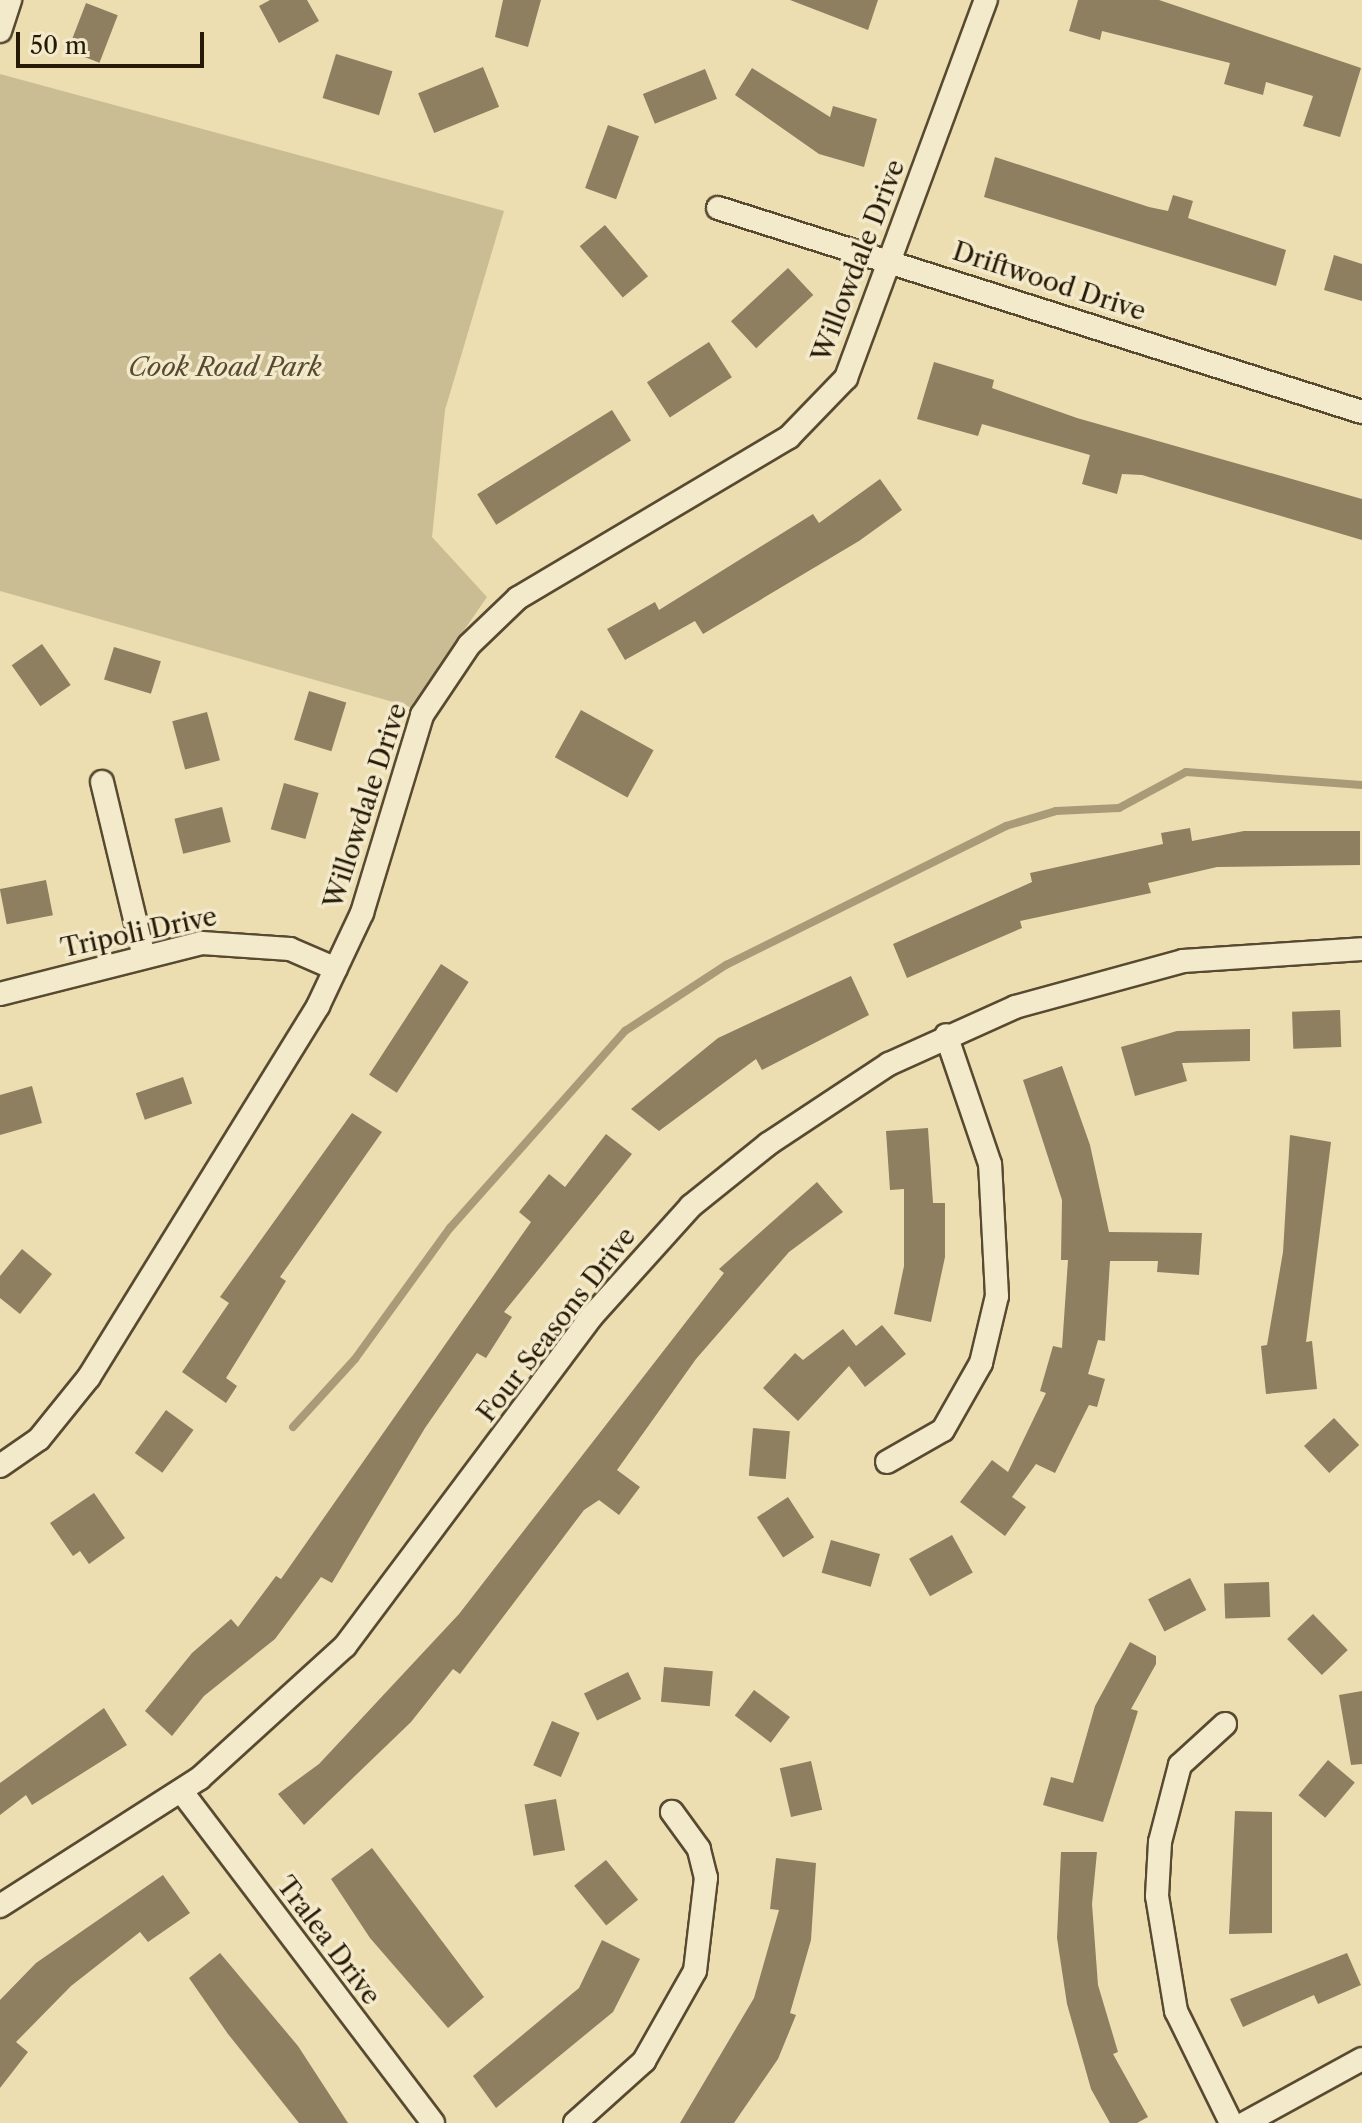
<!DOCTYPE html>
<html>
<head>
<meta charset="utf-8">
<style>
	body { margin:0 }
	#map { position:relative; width:1362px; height:2123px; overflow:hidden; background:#ecdeb1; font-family:"Libre Caslon Text",serif }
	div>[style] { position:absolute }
	.green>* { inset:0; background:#cabd94 }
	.stream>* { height:8px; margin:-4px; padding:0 4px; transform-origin:4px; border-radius:4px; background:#a99b77 }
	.building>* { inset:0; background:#8d7f5f; transform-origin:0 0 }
	.roads { filter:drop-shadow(2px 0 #584a31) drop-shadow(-2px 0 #584a31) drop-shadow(0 2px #584a31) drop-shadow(0 -2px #584a31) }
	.street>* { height:22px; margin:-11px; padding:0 11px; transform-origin:11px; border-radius:11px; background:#f3eacc }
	span { translate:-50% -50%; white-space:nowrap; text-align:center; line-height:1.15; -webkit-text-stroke:7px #f3eacc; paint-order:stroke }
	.street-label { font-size:26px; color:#261906 }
	.park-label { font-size:26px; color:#574a31; font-style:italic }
	.scale { position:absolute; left:16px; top:32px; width:188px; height:36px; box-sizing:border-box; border:4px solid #261906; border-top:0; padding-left:10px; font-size:24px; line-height:28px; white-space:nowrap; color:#261906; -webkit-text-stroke:6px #f3eacc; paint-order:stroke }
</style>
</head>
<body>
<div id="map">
	<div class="green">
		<div style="clip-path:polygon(0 74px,504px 211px,445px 410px,432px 537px,487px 597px,411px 707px,0 591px)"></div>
	</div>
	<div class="stream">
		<div style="left:293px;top:1427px;width:92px;rotate:-47.6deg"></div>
		<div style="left:355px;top:1359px;width:162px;rotate:-54.1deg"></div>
		<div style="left:450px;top:1228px;width:264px;rotate:-48.4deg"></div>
		<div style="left:625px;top:1031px;width:121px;rotate:-33.2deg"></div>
		<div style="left:726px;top:965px;width:313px;rotate:-26.4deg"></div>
		<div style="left:1006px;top:826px;width:52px;rotate:-16.7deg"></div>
		<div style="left:1056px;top:811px;width:63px;rotate:-2.7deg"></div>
		<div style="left:1119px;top:808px;width:76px;rotate:-28.2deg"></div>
		<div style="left:1186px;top:772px;width:176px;rotate:4.2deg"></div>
	</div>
	<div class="building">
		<div style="clip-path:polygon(270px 0,307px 0,319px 21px,279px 43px,259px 6px)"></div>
		<div style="clip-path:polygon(503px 0,541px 0,528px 47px,495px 37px)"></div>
		<div style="clip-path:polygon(790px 0,878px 0,868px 30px)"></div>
		<div style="clip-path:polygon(1078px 0,1159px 0,1361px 68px,1340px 137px,1303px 126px,1313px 96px,1266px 82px,1263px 95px,1224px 84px,1230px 63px,1102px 31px,1100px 40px,1069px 31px)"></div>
		<div style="left:86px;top:3px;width:34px;height:51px;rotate:21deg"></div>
		<div style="left:336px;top:54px;width:59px;height:46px;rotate:17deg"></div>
		<div style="left:483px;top:67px;width:43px;height:70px;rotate:68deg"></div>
		<div style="clip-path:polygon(752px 68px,830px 117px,833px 106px,877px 119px,864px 167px,819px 154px,735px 95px)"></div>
		<div style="left:705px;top:69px;width:32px;height:67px;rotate:68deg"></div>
		<div style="left:608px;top:125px;width:33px;height:67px;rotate:20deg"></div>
		<div style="clip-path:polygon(995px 157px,1149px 207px,1168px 211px,1173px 195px,1193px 201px,1188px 218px,1286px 250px,1276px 286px,984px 197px)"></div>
		<div style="left:605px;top:225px;width:67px;height:33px;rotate:50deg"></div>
		<div style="clip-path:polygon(1334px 255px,1362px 264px,1362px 301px,1324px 290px)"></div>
		<div style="left:788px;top:268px;width:37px;height:78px;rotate:47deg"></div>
		<div style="left:709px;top:342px;width:42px;height:74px;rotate:57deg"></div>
		<div style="clip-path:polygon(934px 362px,994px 380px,992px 388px,1077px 418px,1362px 499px,1362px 540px,1142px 475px,1122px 474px,1117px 494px,1082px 484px,1090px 455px,982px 424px,978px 436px,917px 419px)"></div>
		<div style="left:612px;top:410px;width:36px;height:159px;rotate:58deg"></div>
		<div style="clip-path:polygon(880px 479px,902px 510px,859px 541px,703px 634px,695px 621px,625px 660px,607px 629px,655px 602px,659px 610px,813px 514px,819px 523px)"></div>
		<div style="left:42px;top:644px;width:50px;height:37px;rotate:55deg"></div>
		<div style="left:114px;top:647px;width:49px;height:34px;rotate:17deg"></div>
		<div style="left:309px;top:691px;width:39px;height:51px;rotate:17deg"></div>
		<div style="left:581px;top:710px;width:83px;height:54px;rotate:29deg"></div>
		<div style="left:207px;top:712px;width:50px;height:36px;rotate:75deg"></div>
		<div style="left:284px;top:783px;width:36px;height:48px;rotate:16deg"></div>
		<div style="left:222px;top:807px;width:36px;height:49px;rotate:76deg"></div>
		<div style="clip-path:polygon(1190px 828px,1192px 841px,1244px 831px,1360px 831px,1360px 865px,1217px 867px,1148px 883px,1151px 893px,1020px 921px,1022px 928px,907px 978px,893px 944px,1032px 882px,1030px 873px,1163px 844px,1161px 833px)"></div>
		<div style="left:46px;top:880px;width:36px;height:47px;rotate:79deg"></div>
		<div style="left:441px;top:964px;width:33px;height:132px;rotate:33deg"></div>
		<div style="clip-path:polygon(851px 976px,869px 1015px,762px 1070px,756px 1059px,659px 1131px,631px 1109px,718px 1038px)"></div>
		<div style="left:1340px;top:1010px;width:37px;height:48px;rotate:88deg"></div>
		<div style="clip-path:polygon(1250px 1029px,1250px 1061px,1182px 1063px,1187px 1081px,1135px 1096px,1121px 1047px,1177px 1031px)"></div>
		<div style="clip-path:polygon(1062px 1066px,1090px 1145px,1109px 1232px,1202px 1233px,1199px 1275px,1157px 1272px,1158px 1261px,1110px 1261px,1105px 1341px,1098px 1340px,1088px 1374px,1105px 1379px,1097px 1407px,1089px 1405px,1055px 1473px,1036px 1464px,1012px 1497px,1026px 1507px,1005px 1536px,960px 1502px,992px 1460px,1008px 1472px,1046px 1393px,1040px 1391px,1053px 1346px,1062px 1348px,1068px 1260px,1061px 1260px,1062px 1200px,1023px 1080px)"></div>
		<div style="left:183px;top:1077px;width:28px;height:50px;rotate:71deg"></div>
		<div style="clip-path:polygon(32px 1086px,42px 1123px,0 1135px,0 1095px)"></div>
		<div style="clip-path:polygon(352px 1113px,382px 1132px,280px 1277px,286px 1281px,226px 1378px,237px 1386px,226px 1403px,182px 1372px,229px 1303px,220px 1297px)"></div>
		<div style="clip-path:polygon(928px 1128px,933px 1203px,945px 1203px,945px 1257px,931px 1322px,894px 1314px,904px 1266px,904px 1189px,890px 1190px,886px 1131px)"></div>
		<div style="clip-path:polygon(606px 1134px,632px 1154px,504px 1312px,512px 1317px,486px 1358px,477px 1353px,425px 1428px,332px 1583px,321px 1577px,275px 1639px,204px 1696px,172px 1736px,145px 1711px,192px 1653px,231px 1619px,238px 1627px,276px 1576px,281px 1579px,531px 1222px,519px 1212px,549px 1174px,565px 1187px)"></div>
		<div style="clip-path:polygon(1290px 1135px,1331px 1142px,1306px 1342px,1312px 1341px,1317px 1389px,1266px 1394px,1261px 1346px,1267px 1345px,1283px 1252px)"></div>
		<div style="clip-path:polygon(817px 1182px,843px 1212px,789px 1252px,696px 1359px,617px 1470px,640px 1487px,619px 1515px,599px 1500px,584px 1510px,460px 1674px,453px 1669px,411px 1722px,304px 1825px,278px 1794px,319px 1764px,459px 1614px,724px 1273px,719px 1269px)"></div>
		<div style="clip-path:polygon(22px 1249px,52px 1274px,20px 1314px,0 1298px,0 1276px)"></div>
		<div style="clip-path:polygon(882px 1325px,906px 1354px,865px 1387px,849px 1366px,798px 1421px,763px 1388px,795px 1353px,803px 1360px,843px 1329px,856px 1346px)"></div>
		<div style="left:166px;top:1410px;width:34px;height:53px;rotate:36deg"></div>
		<div style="left:1334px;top:1418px;width:37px;height:41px;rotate:47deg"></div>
		<div style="left:753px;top:1428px;width:37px;height:48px;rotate:5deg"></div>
		<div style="clip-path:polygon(94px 1493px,125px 1538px,89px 1564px,80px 1551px,73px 1556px,50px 1523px)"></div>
		<div style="left:788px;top:1497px;width:48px;height:37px;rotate:57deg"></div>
		<div style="left:952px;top:1535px;width:43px;height:49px;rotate:61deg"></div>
		<div style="left:831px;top:1540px;width:51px;height:34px;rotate:16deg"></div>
		<div style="left:1190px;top:1578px;width:36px;height:47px;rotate:63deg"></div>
		<div style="left:1269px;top:1582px;width:35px;height:45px;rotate:88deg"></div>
		<div style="left:1313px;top:1614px;width:50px;height:36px;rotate:46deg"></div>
		<div style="clip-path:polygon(1130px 1642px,1156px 1656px,1156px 1664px,1131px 1709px,1138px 1711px,1103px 1822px,1043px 1805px,1051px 1777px,1073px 1783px,1095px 1706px)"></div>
		<div style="left:664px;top:1667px;width:49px;height:35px;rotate:5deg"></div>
		<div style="left:628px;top:1672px;width:30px;height:49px;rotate:64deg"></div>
		<div style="left:754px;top:1690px;width:45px;height:32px;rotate:37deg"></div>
		<div style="clip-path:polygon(1362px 1691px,1362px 1764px,1351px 1765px,1339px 1695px)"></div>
		<div style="clip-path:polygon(104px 1708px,127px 1745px,32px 1805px,26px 1795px,0 1815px,0 1783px)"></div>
		<div style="left:552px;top:1721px;width:30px;height:48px;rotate:23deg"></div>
		<div style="left:1328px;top:1760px;width:35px;height:46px;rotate:40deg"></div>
		<div style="left:811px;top:1761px;width:50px;height:32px;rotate:77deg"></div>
		<div style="left:556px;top:1799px;width:52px;height:32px;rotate:80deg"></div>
		<div style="clip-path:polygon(1235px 1811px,1272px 1812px,1272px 1933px,1229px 1934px)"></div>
		<div style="clip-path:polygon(372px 1848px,484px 1997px,448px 2028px,370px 1938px,331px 1879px)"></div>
		<div style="clip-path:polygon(1061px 1852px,1097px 1852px,1092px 1904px,1098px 1985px,1118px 2052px,1113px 2054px,1148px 2117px,1137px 2123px,1110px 2123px,1091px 2089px,1067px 2004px,1057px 1938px)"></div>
		<div style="clip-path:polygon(776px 1858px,816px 1863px,811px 1940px,790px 2013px,796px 2015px,778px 2059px,734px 2123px,680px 2123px,754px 1998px,779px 1910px,770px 1909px)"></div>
		<div style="left:606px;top:1860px;width:51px;height:41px;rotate:51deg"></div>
		<div style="clip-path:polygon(163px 1875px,190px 1913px,148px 1942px,140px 1932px,71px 1986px,16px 2042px,28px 2052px,0 2088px,0 2000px,36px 1963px)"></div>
		<div style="clip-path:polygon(602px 1940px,640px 1959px,613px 2012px,496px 2108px,473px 2076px,579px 1988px)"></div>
		<div style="clip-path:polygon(220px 1953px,298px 2046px,348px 2123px,299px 2123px,228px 2034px,189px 1978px)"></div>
		<div style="clip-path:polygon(1347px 1953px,1361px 1985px,1318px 2004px,1314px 1995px,1243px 2027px,1230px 1999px)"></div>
	</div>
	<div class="roads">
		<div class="street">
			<div style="left:0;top:31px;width:33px;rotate:-72deg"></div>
			<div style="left:718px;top:208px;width:676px;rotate:17.58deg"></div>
			<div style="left:102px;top:782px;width:180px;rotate:76.5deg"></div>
			<div style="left:0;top:994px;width:208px;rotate:-14.2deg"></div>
			<div style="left:202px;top:943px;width:88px;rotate:3.9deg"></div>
			<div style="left:290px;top:949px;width:50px;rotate:23.5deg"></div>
			<div style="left:887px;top:1462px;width:64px;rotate:-29.7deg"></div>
			<div style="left:943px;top:1430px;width:77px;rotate:-60.4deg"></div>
			<div style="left:981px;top:1363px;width:69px;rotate:-76.6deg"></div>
			<div style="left:997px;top:1296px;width:132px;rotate:-93deg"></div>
			<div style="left:990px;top:1164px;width:136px;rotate:-108.8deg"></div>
			<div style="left:0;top:1466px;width:47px;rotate:-34.7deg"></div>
			<div style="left:39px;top:1439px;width:80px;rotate:-51.1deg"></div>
			<div style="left:89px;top:1377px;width:436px;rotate:-58.3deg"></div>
			<div style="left:318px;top:1006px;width:103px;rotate:-64.7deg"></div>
			<div style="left:362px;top:913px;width:207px;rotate:-73.1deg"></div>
			<div style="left:422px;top:715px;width:84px;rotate:-56.1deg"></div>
			<div style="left:469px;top:645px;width:68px;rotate:-43.8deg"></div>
			<div style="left:518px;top:598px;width:315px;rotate:-30.7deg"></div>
			<div style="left:789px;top:437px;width:82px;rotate:-46deg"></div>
			<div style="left:846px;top:378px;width:403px;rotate:-69.7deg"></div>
			<div style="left:1225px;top:1724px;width:61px;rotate:137.7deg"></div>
			<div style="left:1180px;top:1765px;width:80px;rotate:104.6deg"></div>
			<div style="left:1160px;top:1842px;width:54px;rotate:93.2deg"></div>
			<div style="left:1157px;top:1896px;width:117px;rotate:80.6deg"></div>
			<div style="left:1176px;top:2011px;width:125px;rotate:63.8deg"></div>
			<div style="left:182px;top:1792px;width:415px;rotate:52.8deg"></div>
			<div style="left:0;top:1906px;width:237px;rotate:-32.6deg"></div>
			<div style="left:200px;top:1778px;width:196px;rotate:-42.3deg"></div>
			<div style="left:345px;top:1646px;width:412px;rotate:-53.2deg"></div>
			<div style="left:592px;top:1316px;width:148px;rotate:-48deg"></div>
			<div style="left:691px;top:1206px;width:99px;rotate:-38.8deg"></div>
			<div style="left:768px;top:1144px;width:145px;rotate:-33.5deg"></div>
			<div style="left:889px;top:1064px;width:138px;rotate:-24.3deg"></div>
			<div style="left:1015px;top:1007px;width:174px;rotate:-15.3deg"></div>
			<div style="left:1183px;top:961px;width:179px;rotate:-3.8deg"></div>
			<div style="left:575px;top:2123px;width:93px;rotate:-41.9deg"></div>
			<div style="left:644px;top:2061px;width:103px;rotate:-60.5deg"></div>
			<div style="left:695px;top:1971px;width:94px;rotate:-83.3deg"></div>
			<div style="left:706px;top:1878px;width:30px;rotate:-104deg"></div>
			<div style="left:699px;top:1849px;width:46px;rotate:-126.1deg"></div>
			<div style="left:1245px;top:2123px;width:133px;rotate:-28.7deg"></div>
		</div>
	</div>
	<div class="street-label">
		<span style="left:859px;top:261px;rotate:-69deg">Willowdale Drive</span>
		<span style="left:1049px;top:282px;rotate:18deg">Driftwood Drive</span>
		<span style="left:366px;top:806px;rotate:-72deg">Willowdale Drive</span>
		<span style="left:139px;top:933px;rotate:-12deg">Tripoli Drive</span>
		<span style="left:557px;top:1325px;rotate:-52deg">Four Seasons Drive</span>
		<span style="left:328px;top:1941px;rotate:53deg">Tralea Drive</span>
	</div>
	<div class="park-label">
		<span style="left:225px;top:368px">Cook Road Park</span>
	</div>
	<div class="scale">50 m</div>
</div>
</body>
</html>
